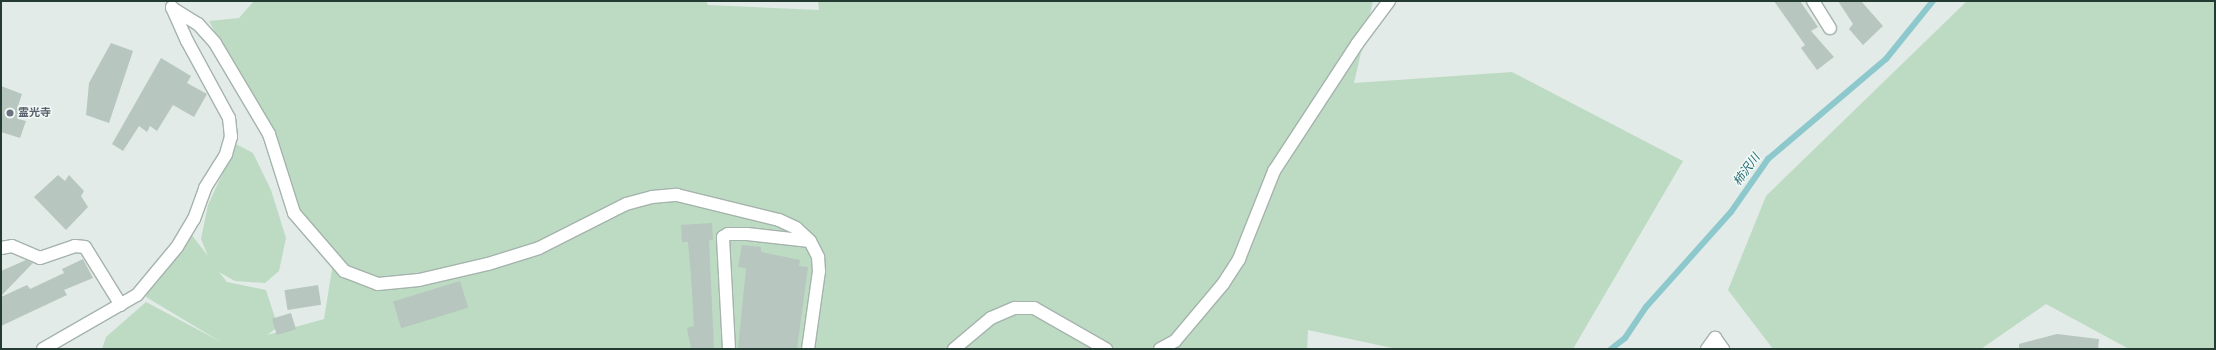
<!DOCTYPE html>
<html>
<head>
<meta charset="utf-8">
<style>
	body { margin:0 }
	#map { position:relative; width:2216px; height:350px; overflow:hidden; background:#e2ebe7; font-family:"Work Sans","Noto Sans JP",sans-serif }
	div>[style] { position:absolute }
	.green>* { inset:0; background:#bcdbc2 }
	.stream>* { height:6px; margin:-3px; padding:0 3px; transform-origin:3px; border-radius:3px; background:#8dc8cd }
	.building>* { inset:0; background:#b7c6bf; transform-origin:0 0 }
	.roads { filter:drop-shadow(1px 0 #a5b3ad) drop-shadow(-1px 0 #a5b3ad) drop-shadow(0 1px #a5b3ad) drop-shadow(0 -1px #a5b3ad) }
	.minor>* { height:12px; margin:-6px; padding:0 6px; transform-origin:6px; border-radius:6px; background:#fff }
	.dots>* { width:11px; height:11px; translate:-50% -50%; box-sizing:border-box; border:2px solid #f2f8f5; border-radius:50% }
	span { translate:-50% -50%; white-space:nowrap; text-align:center; line-height:1.15; -webkit-text-stroke:3px #f2f8f5; paint-order:stroke }
	.worship-label { font-size:11px; color:#5b616d; font-weight:700 }
	.left { translate:0 -50%; text-align:left }
	.water-label { font-size:12px; color:#216b74; font-style:italic }
	.frame { position:absolute; inset:0; border:2px solid #233b33; pointer-events:none }
</style>
</head>
<body>
<div id="map">
	<div class="green">
		<div style="clip-path:polygon(254px 1px,706px 1px,708px 5px,819px 10px,818px 1px,1373px 1px,1354px 83px,1512px 72px,1683px 161px,1573px 349px,1397px 349px,1308px 330px,1307px 349px,102px 349px,106px 337px,146px 302px,221px 342px,146px 297px,148px 288px,188px 230px,208px 256px,201px 239px,208px 205px,236px 144px,253px 153px,271px 190px,286px 238px,279px 271px,265px 283px,235px 281px,219px 272px,227px 282px,266px 290px,278px 327px,267px 335px,324px 319px,333px 263px,290px 203px,274px 157px,226px 53px,209px 21px,239px 18px)"></div>
		<div style="clip-path:polygon(1967px 1px,2215px 1px,2215px 349px,2129px 349px,2046px 304px,1981px 349px,1773px 349px,1728px 290px,1766px 196px)"></div>
	</div>
	<div class="stream">
		<div style="left:1611px;top:349px;width:18px;rotate:-38deg"></div>
		<div style="left:1625px;top:338px;width:37px;rotate:-56deg"></div>
		<div style="left:1646px;top:307px;width:127px;rotate:-48.2deg"></div>
		<div style="left:1731px;top:212px;width:65px;rotate:-55.1deg"></div>
		<div style="left:1768px;top:159px;width:155px;rotate:-40.3deg"></div>
		<div style="left:1886px;top:59px;width:75px;rotate:-51deg"></div>
	</div>
	<div class="building">
		<div style="clip-path:polygon(1774px 1px,1800px 1px,1818px 27px,1811px 31px,1834px 57px,1817px 70px,1801px 48px,1805px 45px)"></div>
		<div style="clip-path:polygon(1838px 1px,1861px 1px,1883px 26px,1863px 45px,1849px 29px,1853px 24px)"></div>
		<div style="clip-path:polygon(111px 43px,133px 51px,109px 123px,86px 115px,89px 83px)"></div>
		<div style="clip-path:polygon(161px 58px,191px 76px,187px 83px,207px 94px,194px 117px,173px 105px,157px 131px,150px 126px,147px 132px,139px 126px,123px 151px,112px 144px)"></div>
		<div style="clip-path:polygon(1px 86px,22px 94px,18px 106px,22px 107px,18px 119px,26px 121px,20px 138px,1px 132px)"></div>
		<div style="clip-path:polygon(58px 175px,65px 181px,69px 175px,84px 191px,81px 196px,88px 207px,66px 230px,34px 197px)"></div>
		<div style="clip-path:polygon(712px 223px,713px 240px,709px 240px,714px 349px,691px 349px,687px 328px,694px 326px,691px 276px,688px 242px,682px 242px,681px 225px)"></div>
		<div style="clip-path:polygon(742px 245px,761px 247px,761px 252px,800px 260px,799px 266px,808px 267px,797px 349px,738px 349px,746px 268px,738px 267px)"></div>
		<div style="clip-path:polygon(83px 259px,93px 278px,64px 290px,67px 295px,1px 326px,1px 297px,27px 285px,30px 289px,64px 273px,62px 269px)"></div>
		<div style="clip-path:polygon(26px 260px,33px 263px,1px 296px,1px 271px)"></div>
		<div style="left:460px;top:281px;width:28px;height:70px;rotate:73deg"></div>
		<div style="left:318px;top:285px;width:20px;height:34px;rotate:81deg"></div>
		<div style="left:291px;top:313px;width:17px;height:20px;rotate:73deg"></div>
		<div style="clip-path:polygon(2057px 334px,2099px 339px,2098px 349px,2019px 349px,2019px 344px)"></div>
	</div>
	<div class="roads">
		<div class="minor">
			<div style="left:1813px;top:1px;width:32px;rotate:58deg"></div>
			<div style="left:172px;top:8px;width:31px;rotate:32deg"></div>
			<div style="left:198px;top:24px;width:25px;rotate:48deg"></div>
			<div style="left:215px;top:43px;width:106px;rotate:59.3deg"></div>
			<div style="left:269px;top:134px;width:83px;rotate:72.4deg"></div>
			<div style="left:294px;top:213px;width:77px;rotate:49.2deg"></div>
			<div style="left:344px;top:271px;width:36px;rotate:21deg"></div>
			<div style="left:378px;top:284px;width:41px;rotate:-5.6deg"></div>
			<div style="left:419px;top:280px;width:71px;rotate:-13.1deg"></div>
			<div style="left:488px;top:264px;width:53px;rotate:-17.4deg"></div>
			<div style="left:539px;top:248px;width:97px;rotate:-26.8deg"></div>
			<div style="left:626px;top:204px;width:27px;rotate:-15deg"></div>
			<div style="left:652px;top:197px;width:25px;rotate:-5deg"></div>
			<div style="left:677px;top:195px;width:105px;rotate:13.8deg"></div>
			<div style="left:779px;top:220px;width:19px;rotate:25deg"></div>
			<div style="left:796px;top:228px;width:19px;rotate:43deg"></div>
			<div style="left:810px;top:241px;width:18px;rotate:63deg"></div>
			<div style="left:818px;top:257px;width:14px;rotate:86deg"></div>
			<div style="left:819px;top:271px;width:79px;rotate:98deg"></div>
			<div style="left:1px;top:248px;width:11px;rotate:-10deg"></div>
			<div style="left:12px;top:246px;width:30px;rotate:23deg"></div>
			<div style="left:40px;top:258px;width:37px;rotate:-19deg"></div>
			<div style="left:75px;top:246px;width:10px;rotate:6deg"></div>
			<div style="left:85px;top:247px;width:68px;rotate:58.2deg"></div>
			<div style="left:43px;top:349px;width:108px;rotate:-29.9deg"></div>
			<div style="left:137px;top:295px;width:62px;rotate:-50.2deg"></div>
			<div style="left:177px;top:247px;width:33px;rotate:-59deg"></div>
			<div style="left:194px;top:219px;width:33px;rotate:-70deg"></div>
			<div style="left:205px;top:188px;width:40px;rotate:-58deg"></div>
			<div style="left:226px;top:154px;width:18px;rotate:-74deg"></div>
			<div style="left:231px;top:137px;width:19px;rotate:-96deg"></div>
			<div style="left:229px;top:118px;width:88px;rotate:-118.6deg"></div>
			<div style="left:187px;top:41px;width:37px;rotate:-114deg"></div>
			<div style="left:729px;top:349px;width:112px;rotate:-93.1deg"></div>
			<div style="left:723px;top:237px;width:6px;rotate:-31deg"></div>
			<div style="left:728px;top:234px;width:19px"></div>
			<div style="left:747px;top:234px;width:63px;rotate:6.3deg"></div>
			<div style="left:954px;top:349px;width:48px;rotate:-40deg"></div>
			<div style="left:991px;top:318px;width:26px;rotate:-23deg"></div>
			<div style="left:1015px;top:308px;width:19px"></div>
			<div style="left:1034px;top:308px;width:83px;rotate:29.7deg"></div>
			<div style="left:1160px;top:349px;width:17px;rotate:-28deg"></div>
			<div style="left:1175px;top:341px;width:75px;rotate:-49.9deg"></div>
			<div style="left:1223px;top:284px;width:30px;rotate:-57deg"></div>
			<div style="left:1239px;top:259px;width:95px;rotate:-68.3deg"></div>
			<div style="left:1274px;top:171px;width:152px;rotate:-56.8deg"></div>
			<div style="left:1357px;top:44px;width:54px;rotate:-53.3deg"></div>
			<div style="left:1707px;top:349px;width:14px;rotate:-54deg"></div>
			<div style="left:1715px;top:338px;width:14px;rotate:54deg"></div>
		</div>
	</div>
	<div class="dots">
		<div style="left:10px;top:113px;background:#6b7280"></div>
	</div>
	<div class="worship-label">
		<span class="left" style="left:18px;top:113px">霊光寺</span>
	</div>
	<div class="water-label">
		<span style="left:1747px;top:170px;rotate:-54deg">柿沢川</span>
	</div>
	<div class="frame"></div>
</div>
</body>
</html>
